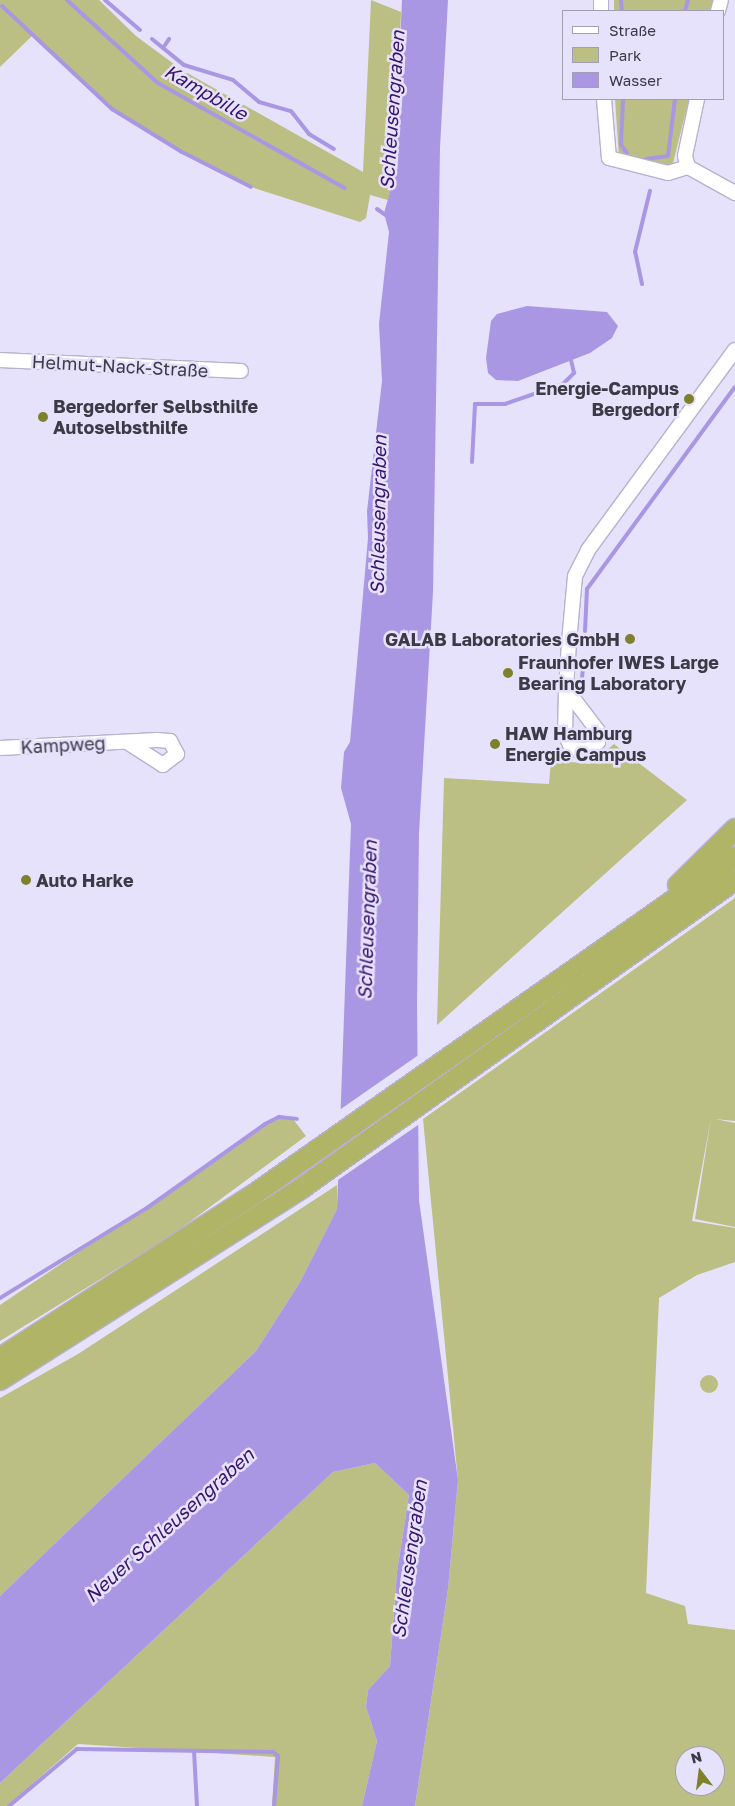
<!DOCTYPE html>
<html>
<head>
<meta charset="utf-8">
<style>
	body { margin:0 }
	#map { position:relative; width:735px; height:1806px; overflow:hidden; background:#e7e2fb; font-family:"Golos Text",sans-serif }
	div>[style] { position:absolute }
	.green>* { inset:0; background:#bbbf83; transform-origin:0 0 }
	.round { border-radius:50% }
	.water>* { inset:0; background:#a997e4 }
	.pier>* { inset:0; background:#e7e2fb }
	.stream>* { height:4px; margin:-2px; padding:0 2px; transform-origin:2px; border-radius:2px; background:#a997e4 }
	.roads { filter:drop-shadow(1px 0 #b7b1cf) drop-shadow(-1px 0 #b7b1cf) drop-shadow(0 1px #b7b1cf) drop-shadow(0 -1px #b7b1cf) }
	.minor>* { height:14px; margin:-7px; padding:0 7px; transform-origin:7px; border-radius:7px; background:#fff }
	.highway>* { height:20px; margin:-10px; padding:0 10px; transform-origin:10px; border-radius:10px; background:#b0b466 }
	.dots>* { width:14px; height:14px; translate:-50% -50%; box-sizing:border-box; border:2px solid #e7e2fb; border-radius:50% }
	span { translate:-50% -50%; white-space:nowrap; text-align:center; line-height:1.15; -webkit-text-stroke:5px #e7e2fb; paint-order:stroke }
	.street-label { font-size:18px; color:#3c3a46 }
	.poi-label { font-size:18px; color:#3c3a46; font-weight:700 }
	.right { translate:-100% -50%; text-align:right }
	.left { translate:0 -50%; text-align:left }
	.water-label { font-size:19px; color:#37146e; font-style:italic }
	.legend { position:absolute; left:562px; top:10px; width:162px; height:90px; box-sizing:border-box; background:#e7e2fb; border:1px solid #a39fb3; margin:0; padding:6px 9px; list-style:none; font-size:15px; color:#3c3a46 }
	.legend li { display:flex; align-items:center; gap:10px; height:25px }
	.legend b { width:25px; border:1px solid #a39fb3 }
	.north { position:absolute; left:675px; top:1746px; width:50px; height:50px; box-sizing:border-box; background:#e7e2fb; border:1px solid #a39fb3; border-radius:50%; rotate:345deg; font-size:14px; font-weight:700; line-height:20px; text-align:center; color:#3c3a46 }
	.north::after { content:''; display:block; margin:auto; width:18px; height:22px; background:#7e812b; clip-path:polygon(50% 0,100% 100%,50% 72%,0 100%) }
</style>
</head>
<body>
<div id="map">
	<div class="green">
		<div style="clip-path:polygon(0 0,99px 0,136px 36px,182px 70px,363px 172px,371px 0,401px 12px,394px 178px,388px 200px,370px 195px,366px 218px,360px 222px,251px 187px,182px 152px,112px 109px,33px 35px,0 67px)"></div>
		<div style="left:614px;top:0;width:99px;height:11px"></div>
		<div style="clip-path:polygon(615px 99px,689px 99px,673px 163px,665px 167px,619px 157px)"></div>
		<div style="clip-path:polygon(614px 744px,687px 800px,437px 1025px,444px 778px,549px 784px,551px 760px,590px 764px)"></div>
		<div style="clip-path:polygon(evenodd,735px 898px,735px 1121px,715px 1119px,735px 1123px,735px 1227px,695px 1219px,711px 1118px,692px 1221px,735px 1228px,735px 1262px,697px 1275px,659px 1298px,646px 1593px,685px 1606px,688px 1624px,735px 1630px,735px 1806px,415px 1806px,448px 1589px,458px 1480px,423px 1119px,735px 898px,685px 1756px,715px 1756px,715px 1786px,685px 1786px,685px 1756px)"></div>
		<div style="clip-path:polygon(279px 1117px,293px 1119px,306px 1136px,172px 1235px,0 1341px,0 1305px)"></div>
		<div style="clip-path:polygon(337px 1185px,337px 1209px,300px 1282px,256px 1351px,0 1596px,0 1398px,78px 1354px)"></div>
		<div class="round" style="left:700px;top:1375px;width:18px;height:18px"></div>
		<div style="clip-path:polygon(375px 1463px,409px 1495px,397px 1572px,390px 1666px,368px 1690px,366px 1707px,377px 1741px,362px 1806px,272px 1806px,275px 1757px,78px 1744px,7px 1806px,0 1806px,0 1783px,333px 1472px)"></div>
	</div>
	<div class="water">
		<div style="clip-path:polygon(402px 0,448px 0,440px 148px,433px 592px,419px 833px,417px 1004px,419px 1200px,458px 1480px,448px 1589px,415px 1806px,362px 1806px,377px 1741px,366px 1707px,368px 1690px,390px 1666px,397px 1572px,409px 1495px,375px 1463px,333px 1472px,0 1783px,0 1596px,256px 1351px,300px 1282px,337px 1209px,351px 824px,341px 788px,344px 752px,350px 742px,368px 538px,367px 511px,382px 381px,379px 324px,389px 232px,384px 213px,394px 178px)"></div>
		<div style="clip-path:polygon(527px 306px,607px 312px,618px 326px,612px 338px,590px 353px,518px 381px,496px 380px,488px 373px,486px 358px,491px 321px,497px 314px)"></div>
	</div>
	<div class="pier">
		<div style="clip-path:polygon(420px 1054px,421px 1123px,335px 1182px,338px 1111px)"></div>
	</div>
	<div class="stream">
		<div style="left:67px;top:0;width:123px;rotate:42.4deg"></div>
		<div style="left:158px;top:83px;width:214px;rotate:29.4deg"></div>
		<div style="left:105px;top:0;width:46px;rotate:40.6deg"></div>
		<div style="left:621px;top:0;width:11px;rotate:85deg"></div>
		<div style="left:2px;top:6px;width:151px;rotate:43.1deg"></div>
		<div style="left:112px;top:109px;width:82px;rotate:31.6deg"></div>
		<div style="left:182px;top:152px;width:77px;rotate:26.9deg"></div>
		<div style="left:685px;top:11px;width:11px;rotate:-75deg"></div>
		<div style="left:152px;top:39px;width:41px;rotate:39.1deg"></div>
		<div style="left:184px;top:65px;width:51px;rotate:17deg"></div>
		<div style="left:233px;top:80px;width:34px;rotate:40deg"></div>
		<div style="left:259px;top:102px;width:33px;rotate:16deg"></div>
		<div style="left:291px;top:111px;width:29px;rotate:52deg"></div>
		<div style="left:309px;top:134px;width:29px;rotate:31deg"></div>
		<div style="left:163px;top:48px;width:11px;rotate:-56deg"></div>
		<div style="left:623px;top:99px;width:46px;rotate:92.5deg"></div>
		<div style="left:621px;top:145px;width:10px;rotate:53deg"></div>
		<div style="left:646px;top:159px;width:22px;rotate:-8deg"></div>
		<div style="left:668px;top:156px;width:57px;rotate:-83deg"></div>
		<div style="left:377px;top:209px;width:12px;rotate:35deg"></div>
		<div style="left:642px;top:284px;width:33px;rotate:-102deg"></div>
		<div style="left:635px;top:252px;width:63px;rotate:-76.2deg"></div>
		<div style="left:472px;top:462px;width:58px;rotate:-87deg"></div>
		<div style="left:475px;top:404px;width:30px"></div>
		<div style="left:505px;top:404px;width:61px;rotate:-19deg"></div>
		<div style="left:563px;top:384px;width:16px;rotate:-45deg"></div>
		<div style="left:574px;top:373px;width:13px;rotate:-103deg"></div>
		<div style="left:585px;top:631px;width:42px;rotate:-87.3deg"></div>
		<div style="left:587px;top:589px;width:250px;rotate:-53.8deg"></div>
		<div style="left:581px;top:690px;width:25px;rotate:-85deg"></div>
		<div style="left:0;top:1298px;width:172px;rotate:-31.5deg"></div>
		<div style="left:147px;top:1208px;width:145px;rotate:-35.4deg"></div>
		<div style="left:265px;top:1124px;width:16px;rotate:-27deg"></div>
		<div style="left:279px;top:1117px;width:18px;rotate:6deg"></div>
		<div style="left:194px;top:1751px;width:55px;rotate:86.9deg"></div>
		<div style="left:9px;top:1806px;width:89px;rotate:-40deg"></div>
		<div style="left:77px;top:1749px;width:196px;rotate:0.9deg"></div>
		<div style="left:273px;top:1752px;width:6px;rotate:39deg"></div>
		<div style="left:278px;top:1756px;width:50px;rotate:94.6deg"></div>
	</div>
	<div class="roads">
		<div class="minor">
			<div style="left:601px;top:0;width:11px;rotate:90deg"></div>
			<div style="left:718px;top:11px;width:11px;rotate:-75deg"></div>
			<div style="left:604px;top:99px;width:59px;rotate:85.2deg"></div>
			<div style="left:609px;top:158px;width:61px;rotate:14.3deg"></div>
			<div style="left:668px;top:173px;width:21px;rotate:-17deg"></div>
			<div style="left:697px;top:99px;width:58px;rotate:101.9deg"></div>
			<div style="left:685px;top:156px;width:11px;rotate:75deg"></div>
			<div style="left:688px;top:167px;width:54px;rotate:29deg"></div>
			<div style="left:0;top:360px;width:241px;rotate:2.6deg"></div>
			<div style="left:566px;top:689px;width:53px;rotate:52.7deg"></div>
			<div style="left:598px;top:731px;width:11px;rotate:90deg"></div>
			<div style="left:598px;top:742px;width:13px;rotate:141deg"></div>
			<div style="left:588px;top:750px;width:16px;rotate:-176deg"></div>
			<div style="left:572px;top:749px;width:17px;rotate:-115deg"></div>
			<div style="left:565px;top:734px;width:45px;rotate:-88.7deg"></div>
			<div style="left:566px;top:689px;width:47px;rotate:-86.3deg"></div>
			<div style="left:569px;top:642px;width:66px;rotate:-84.8deg"></div>
			<div style="left:575px;top:576px;width:29px;rotate:-63deg"></div>
			<div style="left:588px;top:550px;width:248px;rotate:-53.7deg"></div>
			<div style="left:0;top:748px;width:157px;rotate:-2.9deg"></div>
			<div style="left:157px;top:740px;width:13px;rotate:4deg"></div>
			<div style="left:170px;top:741px;width:15px;rotate:62deg"></div>
			<div style="left:177px;top:754px;width:18px;rotate:142deg"></div>
			<div style="left:163px;top:765px;width:43px;rotate:-147.4deg"></div>
		</div>
		<div class="highway">
			<div style="left:678px;top:885px;width:80px;rotate:-44.5deg"></div>
			<div style="left:0;top:1358px;width:301px;rotate:-32.8deg"></div>
			<div style="left:253px;top:1195px;width:589px;rotate:-35.04deg"></div>
			<div style="left:0;top:1380px;width:358px;rotate:-32.4deg"></div>
			<div style="left:302px;top:1188px;width:531px;rotate:-35.42deg"></div>
		</div>
	</div>
	<div class="dots">
		<div style="left:689px;top:399px;background:#7e812b"></div>
		<div style="left:43px;top:417px;background:#7e812b"></div>
		<div style="left:630px;top:639px;background:#7e812b"></div>
		<div style="left:508px;top:673px;background:#7e812b"></div>
		<div style="left:495px;top:744px;background:#7e812b"></div>
		<div style="left:26px;top:880px;background:#7e812b"></div>
	</div>
	<div class="street-label">
		<span style="left:120px;top:366px;rotate:3deg">Helmut-Nack-Straße</span>
		<span style="left:63px;top:745px;rotate:-3deg">Kampweg</span>
	</div>
	<div class="poi-label">
		<span class="right" style="left:679px;top:399px">Energie-Campus<br>Bergedorf</span>
		<span class="left" style="left:53px;top:417px">Bergedorfer Selbsthilfe<br>Autoselbsthilfe</span>
		<span class="right" style="left:620px;top:639px">GALAB Laboratories GmbH</span>
		<span class="left" style="left:518px;top:673px">Fraunhofer IWES Large<br>Bearing Laboratory</span>
		<span class="left" style="left:505px;top:744px">HAW Hamburg<br>Energie Campus</span>
		<span class="left" style="left:36px;top:880px">Auto Harke</span>
	</div>
	<div class="water-label">
		<span style="left:206px;top:92px;rotate:30deg">Kampbille</span>
		<span style="left:392px;top:110px;rotate:-86deg">Schleusengraben</span>
		<span style="left:378px;top:515px;rotate:-89deg">Schleusengraben</span>
		<span style="left:367px;top:920px;rotate:-88deg">Schleusengraben</span>
		<span style="left:169px;top:1525px;rotate:-42deg">Neuer Schleusengraben</span>
		<span style="left:409px;top:1559px;rotate:-82deg">Schleusengraben</span>
	</div>
	<ul class="legend">
	<li><b style="height:6px;background:#fff"></b>Straße</li>
	<li><b style="height:14px;background:#bbbf83"></b>Park</li>
	<li><b style="height:14px;background:#a997e4"></b>Wasser</li>
	</ul>
	<div class="north">N</div>
</div>
</body>
</html>
